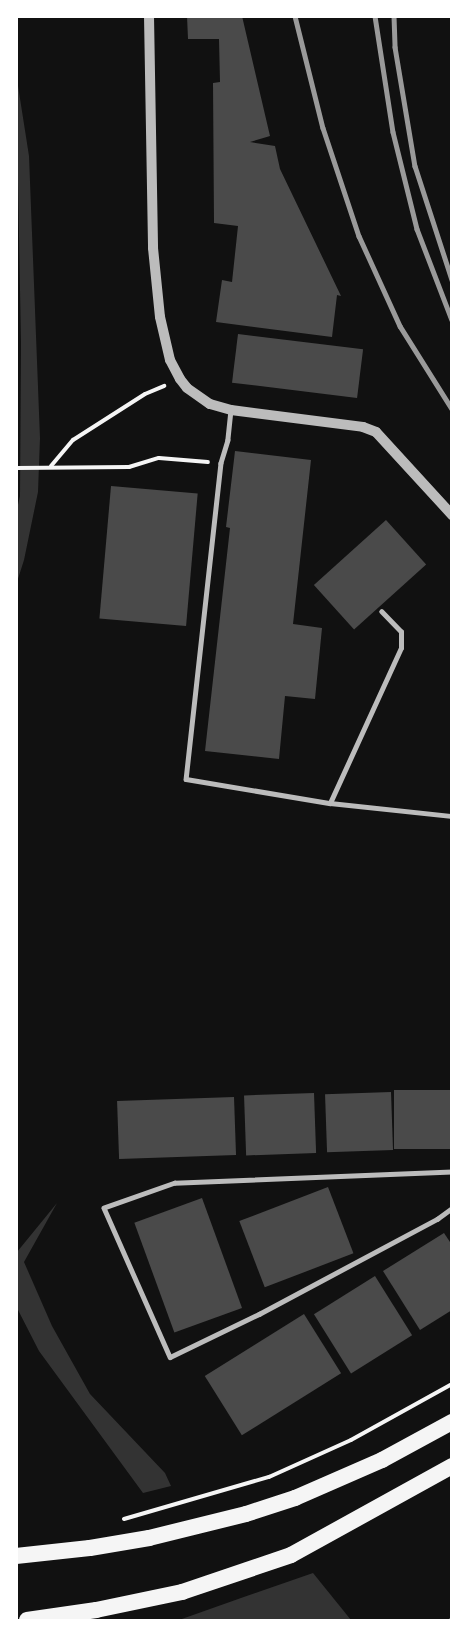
<!DOCTYPE html>
<html>
<head>
<meta charset="utf-8">
<style>
	body { margin:0 }
	#map { position:relative; width:468px; height:1637px; overflow:hidden; background:#111; font-family:"Times New Roman",serif }
	div>[style] { position:absolute }
	.water>* { inset:0; background:#333 }
	.building>* { inset:0; background:#4a4a4a; transform-origin:0 0 }
	.path>* { height:4px; margin:-2px; padding:0 2px; transform-origin:2px; border-radius:2px; background:#f5f5f5 }
	.service>* { height:4.5px; margin:-2.25px; padding:0 2.25px; transform-origin:2.25px; border-radius:2.25px; background:#bcbcbc }
	.tertiary>* { height:10px; margin:-5px; padding:0 5px; transform-origin:5px; border-radius:5px; background:#bcbcbc }
	.trunk>* { height:16px; margin:-8px; padding:0 8px; transform-origin:8px; border-radius:8px; background:#f5f5f5 }
	.rail>* { height:4.5px; margin:-2.25px; padding:0 2.25px; transform-origin:2.25px; border-radius:2.25px; background:#9a9a9a }
	span { translate:-50% -50%; white-space:nowrap; text-align:center; line-height:1.15; -webkit-text-stroke:5px #fff; paint-order:stroke }
	.frame { position:absolute; inset:0; border:18px solid #fff; pointer-events:none }
</style>
</head>
<body>
<div id="map">
	<div class="water">
		<div style="clip-path:polygon(16px 73px,29px 156px,40px 438px,38px 492px,24px 560px,17px 582px,16px 514px,20px 496px,21px 343px)"></div>
		<div style="clip-path:polygon(57px 1203px,24px 1262px,52px 1326px,90px 1394px,165px 1473px,171px 1486px,143px 1493px,39px 1351px,17px 1308px,17px 1252px)"></div>
		<div style="clip-path:polygon(313px 1573px,351px 1620px,179px 1620px,241px 1598px)"></div>
	</div>
	<div class="building">
		<div style="clip-path:polygon(187px 16px,242px 16px,270px 136px,250px 142px,275px 146px,280px 169px,341px 296px,337px 295px,332px 337px,216px 322px,222px 280px,232px 282px,238px 226px,214px 223px,213px 83px,220px 82px,219px 39px,188px 39px)"></div>
		<div style="left:238px;top:334px;width:126px;height:49px;rotate:7deg"></div>
		<div style="clip-path:polygon(235px 451px,311px 460px,293px 624px,322px 628px,315px 699px,285px 696px,279px 759px,205px 751px,230px 528px,226px 527px)"></div>
		<div style="left:111px;top:486px;width:87px;height:133px;rotate:5deg"></div>
		<div style="left:386px;top:520px;width:60px;height:97px;rotate:48deg"></div>
		<div style="left:452px;top:1090px;width:59px;height:58px;rotate:90deg"></div>
		<div style="left:391px;top:1092px;width:58px;height:66px;rotate:88deg"></div>
		<div style="left:314px;top:1093px;width:60px;height:70px;rotate:88deg"></div>
		<div style="left:234px;top:1097px;width:58px;height:117px;rotate:88deg"></div>
		<div style="left:328px;top:1187px;width:71px;height:95px;rotate:69deg"></div>
		<div style="left:202px;top:1198px;width:117px;height:72px;rotate:70deg"></div>
		<div style="clip-path:polygon(444px 1233px,452px 1245px,452px 1310px,420px 1330px,383px 1271px)"></div>
		<div style="left:375px;top:1276px;width:70px;height:72px;rotate:58deg"></div>
		<div style="left:304px;top:1314px;width:70px;height:117px;rotate:58deg"></div>
	</div>
	<div class="path">
		<div style="left:51px;top:466px;width:34px;rotate:-50deg"></div>
		<div style="left:73px;top:440px;width:85px;rotate:-32.6deg"></div>
		<div style="left:145px;top:394px;width:21px;rotate:-23deg"></div>
		<div style="left:16px;top:468px;width:113px;rotate:-0.5deg"></div>
		<div style="left:129px;top:467px;width:31px;rotate:-17deg"></div>
		<div style="left:159px;top:458px;width:49px;rotate:4.7deg"></div>
		<div style="left:124px;top:1519px;width:151px;rotate:-16.2deg"></div>
		<div style="left:269px;top:1477px;width:90px;rotate:-24.3deg"></div>
		<div style="left:351px;top:1440px;width:115px;rotate:-29deg"></div>
	</div>
	<div class="service">
		<div style="left:231px;top:410px;width:30px;rotate:96deg"></div>
		<div style="left:228px;top:440px;width:24px;rotate:107deg"></div>
		<div style="left:221px;top:463px;width:318px;rotate:96.3deg"></div>
		<div style="left:186px;top:779px;width:146px;rotate:9.5deg"></div>
		<div style="left:330px;top:803px;width:123px;rotate:6.1deg"></div>
		<div style="left:330px;top:803px;width:170px;rotate:-65.4deg"></div>
		<div style="left:401px;top:648px;width:16px;rotate:-90deg"></div>
		<div style="left:401px;top:632px;width:28px;rotate:-134deg"></div>
		<div style="left:452px;top:1172px;width:277px;rotate:177.7deg"></div>
		<div style="left:175px;top:1183px;width:75px;rotate:160.6deg"></div>
		<div style="left:104px;top:1208px;width:163px;rotate:66.1deg"></div>
		<div style="left:170px;top:1357px;width:99px;rotate:-25.8deg"></div>
		<div style="left:259px;top:1314px;width:202px;rotate:-28.1deg"></div>
		<div style="left:437px;top:1219px;width:19px;rotate:-36deg"></div>
		<div style="left:451px;top:1620px;width:1px"></div>
	</div>
	<div class="tertiary">
		<div style="left:149px;top:16px;width:232px;rotate:89deg"></div>
		<div style="left:153px;top:248px;width:69px;rotate:84.2deg"></div>
		<div style="left:160px;top:317px;width:44px;rotate:76.9deg"></div>
		<div style="left:170px;top:360px;width:21px;rotate:62deg"></div>
		<div style="left:180px;top:379px;width:11px;rotate:52deg"></div>
		<div style="left:187px;top:388px;width:28px;rotate:35deg"></div>
		<div style="left:210px;top:404px;width:22px;rotate:16deg"></div>
		<div style="left:231px;top:410px;width:133px;rotate:7.3deg"></div>
		<div style="left:363px;top:427px;width:14px;rotate:21deg"></div>
		<div style="left:376px;top:432px;width:113px;rotate:47.5deg"></div>
	</div>
	<div class="trunk">
		<div style="left:16px;top:1556px;width:74px;rotate:-6.2deg"></div>
		<div style="left:90px;top:1548px;width:60px;rotate:-9.6deg"></div>
		<div style="left:149px;top:1538px;width:100px;rotate:-13.9deg"></div>
		<div style="left:246px;top:1514px;width:52px;rotate:-18.1deg"></div>
		<div style="left:295px;top:1498px;width:95px;rotate:-23.6deg"></div>
		<div style="left:382px;top:1460px;width:80px;rotate:-28.5deg"></div>
		<div style="left:27px;top:1620px;width:70px;rotate:-8.2deg"></div>
		<div style="left:96px;top:1610px;width:88px;rotate:-11.8deg"></div>
		<div style="left:182px;top:1592px;width:115px;rotate:-18.7deg"></div>
		<div style="left:291px;top:1555px;width:184px;rotate:-28.9deg"></div>
	</div>
	<div class="rail">
		<div style="left:295px;top:16px;width:115px;rotate:76deg"></div>
		<div style="left:323px;top:128px;width:114px;rotate:71.6deg"></div>
		<div style="left:359px;top:236px;width:99px;rotate:65.5deg"></div>
		<div style="left:400px;top:326px;width:98px;rotate:57.9deg"></div>
		<div style="left:375px;top:16px;width:117px;rotate:81.2deg"></div>
		<div style="left:393px;top:132px;width:100px;rotate:76.1deg"></div>
		<div style="left:417px;top:229px;width:97px;rotate:69deg"></div>
		<div style="left:394px;top:16px;width:31px;rotate:88deg"></div>
		<div style="left:395px;top:47px;width:121px;rotate:80.5deg"></div>
		<div style="left:415px;top:166px;width:120px;rotate:72deg"></div>
	</div>
	<div class="frame"></div>
</div>
</body>
</html>
